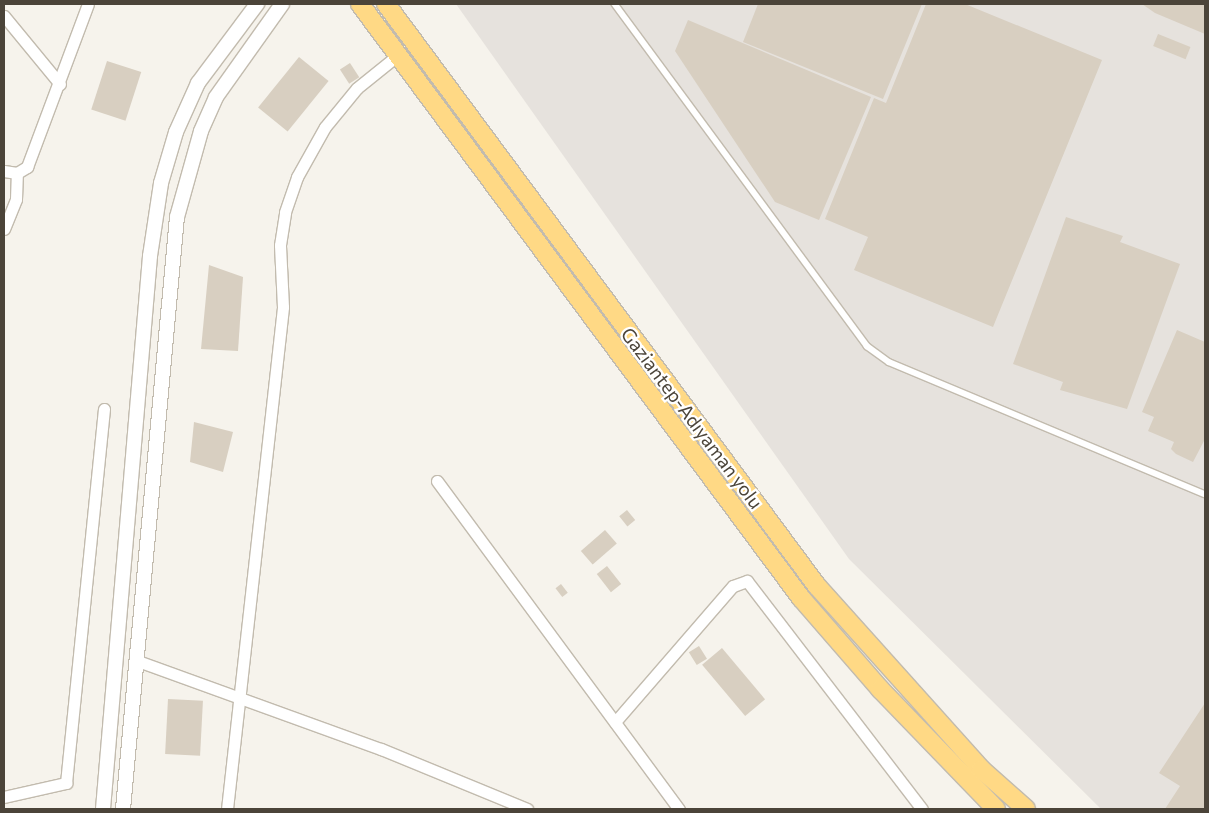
<!DOCTYPE html>
<html>
<head>
<meta charset="utf-8">
<style>
	body { margin:0 }
	#map { position:relative; width:1209px; height:813px; overflow:hidden; background:#f6f3ec; font-family:Commissioner,sans-serif }
	div>[style] { position:absolute }
	.industrial>* { inset:0; background:#e6e2dd }
	.building>* { inset:0; background:#d8cfc1; transform-origin:0 0 }
	.roads { filter:drop-shadow(1px 0 #c2bbae) drop-shadow(-1px 0 #c2bbae) drop-shadow(0 1px #c2bbae) drop-shadow(0 -1px #c2bbae) }
	.service>* { height:5.5px; margin:-2.75px; padding:0 2.75px; transform-origin:2.75px; border-radius:2.75px; background:#fff }
	.minor>* { height:11px; margin:-5.5px; padding:0 5.5px; transform-origin:5.5px; border-radius:5.5px; background:#fff }
	.tertiary>* { height:14px; margin:-7px; padding:0 7px; transform-origin:7px; border-radius:7px; background:#fff }
	.trunk>* { height:18px; margin:-9px; padding:0 9px; transform-origin:9px; border-radius:9px; background:#ffd985 }
	span { translate:-50% -50%; white-space:nowrap; text-align:center; line-height:1.15; -webkit-text-stroke:4.5px #fff; paint-order:stroke }
	.street-label { font-size:19px; color:#4b4439 }
	.frame { position:absolute; inset:0; border:5px solid #4b4439; pointer-events:none }
</style>
</head>
<body>
<div id="map">
	<div class="industrial">
		<div style="clip-path:polygon(456px 4px,1205px 4px,1205px 809px,1101px 809px,849px 559px)"></div>
	</div>
	<div class="building">
		<div style="clip-path:polygon(758px 4px,922px 4px,883px 99px,743px 42px)"></div>
		<div style="clip-path:polygon(926px 4px,965px 4px,1102px 60px,993px 327px,854px 270px,868px 237px,825px 219px,874px 98px,886px 103px)"></div>
		<div style="clip-path:polygon(1142px 4px,1205px 4px,1205px 34px,1155px 13px)"></div>
		<div style="clip-path:polygon(688px 20px,871px 97px,819px 220px,775px 202px,675px 51px)"></div>
		<div style="left:1158px;top:34px;width:35px;height:13px;rotate:22deg"></div>
		<div style="left:299px;top:57px;width:38px;height:65px;rotate:39deg"></div>
		<div style="left:107px;top:61px;width:36px;height:51px;rotate:18deg"></div>
		<div style="left:350px;top:63px;width:17px;height:12px;rotate:57deg"></div>
		<div style="clip-path:polygon(1066px 217px,1123px 236px,1120px 242px,1180px 264px,1127px 409px,1060px 390px,1063px 382px,1013px 364px)"></div>
		<div style="clip-path:polygon(209px 265px,243px 277px,238px 351px,201px 349px)"></div>
		<div style="clip-path:polygon(1177px 330px,1205px 342px,1205px 439px,1193px 462px,1176px 454px,1171px 449px,1174px 442px,1148px 431px,1154px 417px,1142px 412px)"></div>
		<div style="clip-path:polygon(194px 422px,233px 432px,223px 472px,190px 462px)"></div>
		<div style="left:627px;top:510px;width:13px;height:10px;rotate:51deg"></div>
		<div style="left:605px;top:530px;width:18px;height:32px;rotate:49deg"></div>
		<div style="left:607px;top:566px;width:23px;height:13px;rotate:52deg"></div>
		<div style="left:561px;top:584px;width:11px;height:7px;rotate:52deg"></div>
		<div style="left:699px;top:646px;width:15px;height:12px;rotate:58deg"></div>
		<div style="left:722px;top:648px;width:67px;height:26px;rotate:50deg"></div>
		<div style="left:168px;top:699px;width:35px;height:55px;rotate:3deg"></div>
		<div style="clip-path:polygon(1205px 703px,1205px 809px,1165px 809px,1180px 786px,1159px 773px)"></div>
	</div>
	<div class="roads">
		<div class="service">
			<div style="left:615px;top:4px;width:425px;rotate:53.6deg"></div>
			<div style="left:867px;top:346px;width:27px;rotate:36deg"></div>
			<div style="left:889px;top:362px;width:342px;rotate:22.7deg"></div>
		</div>
		<div class="minor">
			<div style="left:4px;top:16px;width:88px;rotate:50.5deg"></div>
			<div style="left:4px;top:171px;width:13px;rotate:9deg"></div>
			<div style="left:17px;top:173px;width:12px;rotate:-31deg"></div>
			<div style="left:27px;top:167px;width:174px;rotate:-69.5deg"></div>
			<div style="left:4px;top:229px;width:32px;rotate:-68deg"></div>
			<div style="left:16px;top:199px;width:26px;rotate:-88deg"></div>
			<div style="left:437px;top:481px;width:408px;rotate:53.6deg"></div>
			<div style="left:135px;top:660px;width:262px;rotate:19.9deg"></div>
			<div style="left:381px;top:749px;width:158px;rotate:22.3deg"></div>
			<div style="left:615px;top:722px;width:180px;rotate:-49.1deg"></div>
			<div style="left:733px;top:586px;width:15px;rotate:-20deg"></div>
			<div style="left:747px;top:581px;width:287px;rotate:52.5deg"></div>
			<div style="left:4px;top:797px;width:64px;rotate:-12.7deg"></div>
			<div style="left:66px;top:783px;width:376px;rotate:-84.2deg"></div>
			<div style="left:227px;top:809px;width:505px;rotate:-83.63deg"></div>
			<div style="left:283px;top:307px;width:62px;rotate:-92.8deg"></div>
			<div style="left:280px;top:245px;width:33px;rotate:-81deg"></div>
			<div style="left:285px;top:212px;width:37px;rotate:-71deg"></div>
			<div style="left:297px;top:177px;width:57px;rotate:-60.8deg"></div>
			<div style="left:325px;top:127px;width:50px;rotate:-50.6deg"></div>
			<div style="left:357px;top:88px;width:53px;rotate:-38.8deg"></div>
		</div>
		<div class="tertiary">
			<div style="left:103px;top:809px;width:555px;rotate:-85.14deg"></div>
			<div style="left:150px;top:256px;width:74px;rotate:-81.4deg"></div>
			<div style="left:161px;top:183px;width:53px;rotate:-73.6deg"></div>
			<div style="left:176px;top:132px;width:54px;rotate:-65.8deg"></div>
			<div style="left:198px;top:83px;width:99px;rotate:-53.2deg"></div>
			<div style="left:123px;top:809px;width:594px;rotate:-84.79deg"></div>
			<div style="left:177px;top:217px;width:89px;rotate:-74.4deg"></div>
			<div style="left:201px;top:131px;width:37px;rotate:-66deg"></div>
			<div style="left:216px;top:97px;width:114px;rotate:-54.6deg"></div>
		</div>
		<div class="trunk">
			<div style="left:360px;top:4px;width:740px;rotate:53.41deg"></div>
			<div style="left:801px;top:598px;width:121px;rotate:49deg"></div>
			<div style="left:880px;top:689px;width:167px;rotate:46deg"></div>
			<div style="left:386px;top:4px;width:724px;rotate:53.48deg"></div>
			<div style="left:817px;top:586px;width:246px;rotate:48.1deg"></div>
			<div style="left:981px;top:769px;width:60px;rotate:41.6deg"></div>
		</div>
	</div>
	<div class="street-label">
		<span style="left:692px;top:418px;rotate:53deg">Gaziantep-Adıyaman yolu</span>
	</div>
	<div class="frame"></div>
</div>
</body>
</html>
